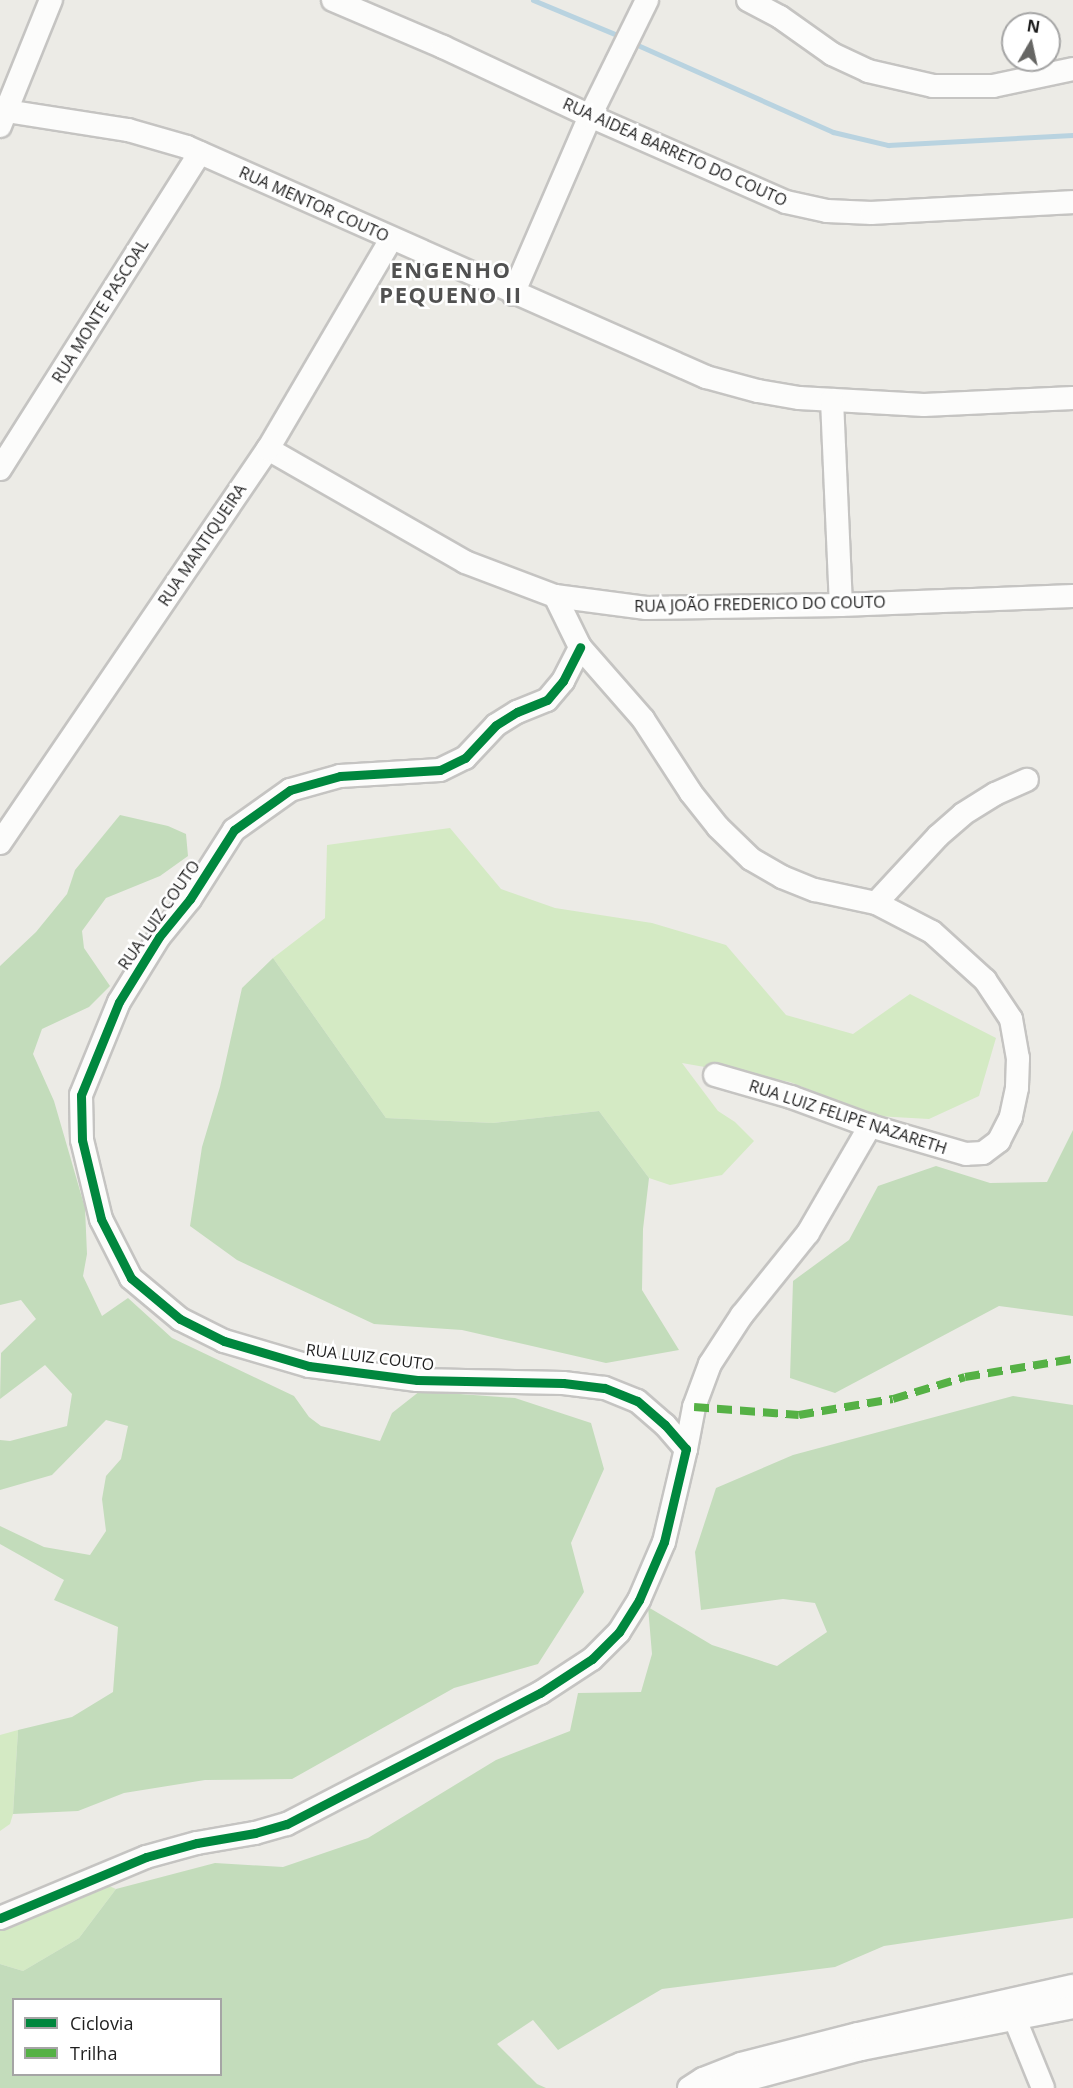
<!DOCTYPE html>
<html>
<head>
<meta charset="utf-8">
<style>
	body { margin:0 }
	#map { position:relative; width:1073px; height:2088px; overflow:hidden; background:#ecebe6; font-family:"Open Sans",sans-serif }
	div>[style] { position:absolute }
	.grass>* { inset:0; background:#d4eac4 }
	.forest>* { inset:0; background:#c3dcbb }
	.stream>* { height:5px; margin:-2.5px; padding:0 2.5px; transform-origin:2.5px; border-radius:2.5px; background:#b9d3e0 }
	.roads { filter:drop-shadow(2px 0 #c5c4c2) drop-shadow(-2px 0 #c5c4c2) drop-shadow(0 2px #c5c4c2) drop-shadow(0 -2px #c5c4c2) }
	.minor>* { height:22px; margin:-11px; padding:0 11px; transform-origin:11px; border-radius:11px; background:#fcfcfb }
	.quiet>* { height:8px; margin-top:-4px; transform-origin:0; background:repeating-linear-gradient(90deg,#55b145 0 15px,transparent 0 23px) }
	.cycleway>* { height:9px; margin:-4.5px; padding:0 4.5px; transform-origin:4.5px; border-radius:4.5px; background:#00873e }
	span { translate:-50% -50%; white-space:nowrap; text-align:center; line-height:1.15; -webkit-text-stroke:5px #fff; paint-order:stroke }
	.street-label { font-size:16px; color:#1e1e1e }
	.district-label { font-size:22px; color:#515151; font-weight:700; letter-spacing:1.5px }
	.legend { position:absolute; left:12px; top:1998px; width:210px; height:78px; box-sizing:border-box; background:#fff; border:2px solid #a5a5a5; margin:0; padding:8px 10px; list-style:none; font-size:18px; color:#1e1e1e }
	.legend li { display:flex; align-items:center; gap:12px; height:30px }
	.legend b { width:30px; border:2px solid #a5a5a5 }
	.north { position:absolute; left:1001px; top:12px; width:60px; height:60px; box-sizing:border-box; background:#fff; border:2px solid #a5a5a5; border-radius:50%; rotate:9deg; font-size:16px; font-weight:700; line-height:24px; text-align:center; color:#1e1e1e }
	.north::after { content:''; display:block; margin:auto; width:21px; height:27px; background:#666664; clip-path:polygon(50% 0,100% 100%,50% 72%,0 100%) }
</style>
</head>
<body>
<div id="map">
	<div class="grass">
		<div style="clip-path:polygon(450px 828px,501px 889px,555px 908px,652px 923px,726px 945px,786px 1015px,853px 1034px,910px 994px,996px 1038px,979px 1096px,929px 1119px,876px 1116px,790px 1082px,682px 1063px,718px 1111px,735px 1122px,754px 1141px,722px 1175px,670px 1185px,649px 1178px,599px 1111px,493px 1123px,386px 1118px,273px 958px,325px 918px,327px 845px)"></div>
		<div style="clip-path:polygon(18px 1730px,13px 1814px,10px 1824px,0 1831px,0 1735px)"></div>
		<div style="clip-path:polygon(102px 1883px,116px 1889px,79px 1938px,23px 1971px,0 1964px,0 1928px)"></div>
	</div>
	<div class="forest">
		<div style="clip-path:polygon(120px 815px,168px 826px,186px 834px,188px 856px,160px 876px,106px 898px,82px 931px,84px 948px,110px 986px,89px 1007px,42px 1029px,33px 1054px,54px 1101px,85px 1208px,87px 1254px,83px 1276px,102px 1316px,128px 1298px,172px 1338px,294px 1396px,309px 1417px,321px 1426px,380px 1441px,392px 1413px,420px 1391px,515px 1398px,591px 1423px,604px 1469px,571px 1543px,584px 1592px,538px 1664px,454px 1688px,292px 1779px,205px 1780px,124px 1793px,78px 1811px,13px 1814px,18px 1730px,72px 1717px,113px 1692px,118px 1627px,54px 1600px,64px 1580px,0 1544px,0 1526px,44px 1547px,90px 1555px,106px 1531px,102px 1499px,106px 1476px,121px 1459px,128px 1426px,106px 1420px,52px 1475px,0 1490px,0 1440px,10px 1441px,67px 1426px,72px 1394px,45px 1365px,0 1399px,1px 1353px,36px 1319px,21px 1300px,0 1305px,0 966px,36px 932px,67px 894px,75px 870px)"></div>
		<div style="clip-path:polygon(273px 958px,386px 1118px,493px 1123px,599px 1111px,649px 1178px,643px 1229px,642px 1290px,679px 1350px,606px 1363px,462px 1330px,374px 1324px,237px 1260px,190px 1226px,202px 1147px,220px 1087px,242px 988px)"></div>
		<div style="clip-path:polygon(1073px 1130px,1073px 1316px,999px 1306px,835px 1393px,790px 1378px,793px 1281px,849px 1240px,878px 1186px,936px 1166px,990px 1183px,1047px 1182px)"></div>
		<div style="clip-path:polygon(evenodd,1013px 1396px,1073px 1405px,1073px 1918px,884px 1946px,835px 1967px,662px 1989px,558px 2050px,533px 2020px,497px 2044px,537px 2084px,546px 2088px,0 2088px,0 1964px,23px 1971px,79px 1938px,116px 1889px,215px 1863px,283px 1867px,368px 1838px,496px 1760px,570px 1731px,578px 1693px,641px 1692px,652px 1654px,648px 1607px,712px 1645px,777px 1666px,827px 1632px,815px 1603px,783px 1599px,701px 1610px,695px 1552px,716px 1488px,793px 1455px,1013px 1396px,14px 2000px,220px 2000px,220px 2074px,14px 2074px,14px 2000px)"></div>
	</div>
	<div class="stream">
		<div style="left:533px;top:0;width:96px;rotate:22.6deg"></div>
		<div style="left:633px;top:43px;width:219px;rotate:24deg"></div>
		<div style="left:833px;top:132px;width:57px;rotate:13.3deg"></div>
		<div style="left:888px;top:145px;width:185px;rotate:-3.1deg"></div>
	</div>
	<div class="roads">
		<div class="minor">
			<div style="left:333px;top:0;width:120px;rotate:23.1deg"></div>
			<div style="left:443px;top:47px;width:162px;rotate:25.1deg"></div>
			<div style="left:590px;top:116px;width:214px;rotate:23.7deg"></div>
			<div style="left:786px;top:202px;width:42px;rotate:12.4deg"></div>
			<div style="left:827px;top:211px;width:45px;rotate:2.5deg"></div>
			<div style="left:872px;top:213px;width:201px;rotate:-3.1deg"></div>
			<div style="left:748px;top:0;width:36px;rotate:28deg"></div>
			<div style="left:780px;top:17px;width:64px;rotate:35.4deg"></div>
			<div style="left:832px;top:54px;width:40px;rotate:25deg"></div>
			<div style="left:868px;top:71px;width:67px;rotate:13deg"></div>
			<div style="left:933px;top:86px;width:60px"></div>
			<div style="left:993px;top:86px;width:82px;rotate:-12deg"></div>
			<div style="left:0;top:110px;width:130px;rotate:8.9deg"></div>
			<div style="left:128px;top:130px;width:61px;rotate:16.1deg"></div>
			<div style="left:187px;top:147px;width:568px;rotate:23.9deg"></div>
			<div style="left:706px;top:377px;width:54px;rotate:15.1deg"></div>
			<div style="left:758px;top:391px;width:42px;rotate:9.7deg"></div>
			<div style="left:799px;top:398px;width:125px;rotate:3.2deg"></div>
			<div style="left:924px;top:405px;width:149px;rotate:-2.7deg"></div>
			<div style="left:0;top:126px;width:136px;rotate:-68deg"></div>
			<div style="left:513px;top:294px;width:194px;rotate:-66.6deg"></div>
			<div style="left:590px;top:116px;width:129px;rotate:-63.8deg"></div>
			<div style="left:832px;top:400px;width:205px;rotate:87.5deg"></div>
			<div style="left:268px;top:449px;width:227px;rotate:29.8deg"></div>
			<div style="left:465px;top:562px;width:96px;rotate:20.7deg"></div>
			<div style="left:555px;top:596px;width:92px;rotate:7.5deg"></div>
			<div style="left:646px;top:608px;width:195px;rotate:-0.9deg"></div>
			<div style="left:841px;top:605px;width:232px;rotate:-2.2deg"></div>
			<div style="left:0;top:469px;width:374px;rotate:-57.7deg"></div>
			<div style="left:555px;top:596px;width:57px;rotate:63.9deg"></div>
			<div style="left:580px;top:647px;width:96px;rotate:48.8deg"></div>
			<div style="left:643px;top:719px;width:88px;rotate:57deg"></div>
			<div style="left:691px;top:793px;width:43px;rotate:51.5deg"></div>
			<div style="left:718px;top:827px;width:46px;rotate:44.1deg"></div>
			<div style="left:751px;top:859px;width:36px;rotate:30deg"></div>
			<div style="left:782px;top:877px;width:35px;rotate:22deg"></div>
			<div style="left:815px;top:890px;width:62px;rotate:12deg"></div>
			<div style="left:876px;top:903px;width:63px;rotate:27.4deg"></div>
			<div style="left:932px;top:932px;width:72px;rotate:42.2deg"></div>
			<div style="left:985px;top:980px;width:47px;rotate:56.3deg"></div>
			<div style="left:1011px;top:1019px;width:40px;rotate:80deg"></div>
			<div style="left:1018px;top:1058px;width:30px;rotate:92deg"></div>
			<div style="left:1017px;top:1088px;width:30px;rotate:102deg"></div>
			<div style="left:1011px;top:1117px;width:27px;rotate:117deg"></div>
			<div style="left:999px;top:1141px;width:20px;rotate:143deg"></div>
			<div style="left:983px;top:1153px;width:17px;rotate:177deg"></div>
			<div style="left:966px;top:1154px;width:100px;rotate:-163.7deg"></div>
			<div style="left:870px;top:1126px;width:84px;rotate:-159.8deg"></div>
			<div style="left:791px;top:1097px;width:79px;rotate:-163.9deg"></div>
			<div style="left:0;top:843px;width:477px;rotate:-55.8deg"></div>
			<div style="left:268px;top:449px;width:243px;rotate:-59.6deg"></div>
			<div style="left:876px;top:903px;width:91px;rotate:-47.2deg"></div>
			<div style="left:938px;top:836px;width:33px;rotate:-41deg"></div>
			<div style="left:963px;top:814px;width:38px;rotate:-32deg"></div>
			<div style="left:995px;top:794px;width:35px;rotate:-24deg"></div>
			<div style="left:686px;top:1449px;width:43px;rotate:-79.2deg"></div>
			<div style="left:694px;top:1407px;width:46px;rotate:-69.6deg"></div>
			<div style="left:710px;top:1364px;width:59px;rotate:-56.9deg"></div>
			<div style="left:742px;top:1315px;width:105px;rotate:-51.2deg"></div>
			<div style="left:808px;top:1233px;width:124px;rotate:-59.9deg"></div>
			<div style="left:0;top:1918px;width:158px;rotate:-22.7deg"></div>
			<div style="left:146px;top:1857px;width:53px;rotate:-15.4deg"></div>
			<div style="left:197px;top:1843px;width:59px;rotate:-9.8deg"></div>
			<div style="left:255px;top:1833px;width:33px;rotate:-16deg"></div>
			<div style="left:287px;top:1824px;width:285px;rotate:-27.4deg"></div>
			<div style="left:540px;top:1693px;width:62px;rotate:-33.2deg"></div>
			<div style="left:592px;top:1659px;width:38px;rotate:-45deg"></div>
			<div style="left:619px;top:1632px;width:38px;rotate:-58deg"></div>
			<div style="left:639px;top:1600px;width:63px;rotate:-66.7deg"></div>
			<div style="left:664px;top:1542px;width:96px;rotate:-76.7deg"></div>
			<div style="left:686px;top:1449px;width:32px;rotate:-131deg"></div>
			<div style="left:665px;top:1425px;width:37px;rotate:-139deg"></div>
			<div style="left:637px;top:1401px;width:35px;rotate:-158deg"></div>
			<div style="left:604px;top:1388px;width:41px;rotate:-173deg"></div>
			<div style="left:563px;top:1383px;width:146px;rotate:-178.8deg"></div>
			<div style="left:417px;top:1380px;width:109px;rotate:-172.6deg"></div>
			<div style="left:309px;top:1366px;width:89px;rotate:-163.6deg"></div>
			<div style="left:224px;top:1341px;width:49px;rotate:-153.4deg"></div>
			<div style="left:180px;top:1319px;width:64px;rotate:-140.1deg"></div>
			<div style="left:131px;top:1278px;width:66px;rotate:-117deg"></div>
			<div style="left:101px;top:1219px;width:81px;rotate:-103.5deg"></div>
			<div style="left:82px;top:1140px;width:45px;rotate:-91.3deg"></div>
			<div style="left:81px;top:1095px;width:100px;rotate:-67.8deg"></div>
			<div style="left:119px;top:1002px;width:76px;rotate:-58.4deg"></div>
			<div style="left:159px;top:937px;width:49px;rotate:-50.8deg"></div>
			<div style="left:190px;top:899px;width:82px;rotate:-57.5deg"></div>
			<div style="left:234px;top:830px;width:69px;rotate:-35.5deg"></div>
			<div style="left:290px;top:790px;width:52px;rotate:-15.6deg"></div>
			<div style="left:340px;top:776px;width:100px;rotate:-3.4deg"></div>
			<div style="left:440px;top:770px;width:28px;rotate:-26deg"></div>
			<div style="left:465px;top:758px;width:45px;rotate:-46.8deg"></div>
			<div style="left:496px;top:725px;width:25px;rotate:-32deg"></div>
			<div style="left:517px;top:712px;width:32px;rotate:-22deg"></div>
			<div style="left:547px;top:700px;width:25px;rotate:-50deg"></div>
			<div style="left:563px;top:681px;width:38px;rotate:-63deg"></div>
			<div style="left:1010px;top:2007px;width:87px;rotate:67.8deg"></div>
			<div style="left:689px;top:2088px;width:17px;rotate:-33deg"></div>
			<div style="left:703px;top:2079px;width:41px;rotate:-21.5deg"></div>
			<div style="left:741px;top:2064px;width:121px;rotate:-14.4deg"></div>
			<div style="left:858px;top:2034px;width:220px;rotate:-12.6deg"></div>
			<div style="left:716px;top:2088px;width:150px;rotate:-15.1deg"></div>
			<div style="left:861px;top:2049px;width:216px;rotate:-11.2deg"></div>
		</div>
	</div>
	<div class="quiet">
		<div style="left:694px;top:1407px;width:105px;rotate:4.4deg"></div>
		<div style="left:799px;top:1415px;width:95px;rotate:-9.7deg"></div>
		<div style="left:893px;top:1399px;width:75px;rotate:-17deg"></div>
		<div style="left:965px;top:1377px;width:109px;rotate:-9.5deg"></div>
	</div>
	<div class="cycleway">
		<div style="left:0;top:1918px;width:158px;rotate:-22.7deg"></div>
		<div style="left:146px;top:1857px;width:53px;rotate:-15.4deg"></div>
		<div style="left:197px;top:1843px;width:59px;rotate:-9.8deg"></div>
		<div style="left:255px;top:1833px;width:33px;rotate:-16deg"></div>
		<div style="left:287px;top:1824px;width:285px;rotate:-27.4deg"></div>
		<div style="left:540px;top:1693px;width:62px;rotate:-33.2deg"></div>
		<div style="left:592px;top:1659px;width:38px;rotate:-45deg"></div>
		<div style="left:619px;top:1632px;width:38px;rotate:-58deg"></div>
		<div style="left:639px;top:1600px;width:63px;rotate:-66.7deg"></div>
		<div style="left:664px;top:1542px;width:96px;rotate:-76.7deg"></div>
		<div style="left:686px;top:1449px;width:32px;rotate:-131deg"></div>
		<div style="left:665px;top:1425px;width:37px;rotate:-139deg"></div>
		<div style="left:637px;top:1401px;width:35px;rotate:-158deg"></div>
		<div style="left:604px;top:1388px;width:41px;rotate:-173deg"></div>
		<div style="left:563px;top:1383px;width:146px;rotate:-178.8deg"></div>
		<div style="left:417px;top:1380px;width:109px;rotate:-172.6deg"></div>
		<div style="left:309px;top:1366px;width:89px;rotate:-163.6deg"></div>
		<div style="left:224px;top:1341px;width:49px;rotate:-153.4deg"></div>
		<div style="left:180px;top:1319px;width:64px;rotate:-140.1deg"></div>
		<div style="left:131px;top:1278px;width:66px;rotate:-117deg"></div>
		<div style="left:101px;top:1219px;width:81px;rotate:-103.5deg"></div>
		<div style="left:82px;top:1140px;width:45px;rotate:-91.3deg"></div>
		<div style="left:81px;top:1095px;width:100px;rotate:-67.8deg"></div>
		<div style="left:119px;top:1002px;width:76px;rotate:-58.4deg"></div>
		<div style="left:159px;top:937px;width:49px;rotate:-50.8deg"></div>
		<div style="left:190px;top:899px;width:82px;rotate:-57.5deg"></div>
		<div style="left:234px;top:830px;width:69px;rotate:-35.5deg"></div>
		<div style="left:290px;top:790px;width:52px;rotate:-15.6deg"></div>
		<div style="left:340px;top:776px;width:100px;rotate:-3.4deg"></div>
		<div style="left:440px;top:770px;width:28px;rotate:-26deg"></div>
		<div style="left:465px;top:758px;width:45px;rotate:-46.8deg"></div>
		<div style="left:496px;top:725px;width:25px;rotate:-32deg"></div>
		<div style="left:517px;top:712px;width:32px;rotate:-22deg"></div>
		<div style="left:547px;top:700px;width:25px;rotate:-50deg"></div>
		<div style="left:563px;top:681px;width:38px;rotate:-63deg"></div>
	</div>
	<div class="street-label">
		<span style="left:675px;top:152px;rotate:24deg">RUA AIDEA BARRETO DO COUTO</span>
		<span style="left:314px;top:204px;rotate:24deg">RUA MENTOR COUTO</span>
		<span style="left:100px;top:311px;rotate:-58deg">RUA MONTE PASCOAL</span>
		<span style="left:202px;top:545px;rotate:-56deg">RUA MANTIQUEIRA</span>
		<span style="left:760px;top:604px;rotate:-1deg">RUA JOÃO FREDERICO DO COUTO</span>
		<span style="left:159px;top:915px;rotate:-55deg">RUA LUIZ COUTO</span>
		<span style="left:848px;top:1117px;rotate:18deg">RUA LUIZ FELIPE NAZARETH</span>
		<span style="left:370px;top:1357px;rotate:7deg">RUA LUIZ COUTO</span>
	</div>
	<div class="district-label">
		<span style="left:451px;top:282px">ENGENHO<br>PEQUENO II</span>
	</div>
	<ul class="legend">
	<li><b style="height:8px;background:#00873e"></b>Ciclovia</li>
	<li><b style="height:8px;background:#55b145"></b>Trilha</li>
	</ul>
	<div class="north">N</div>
</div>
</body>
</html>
